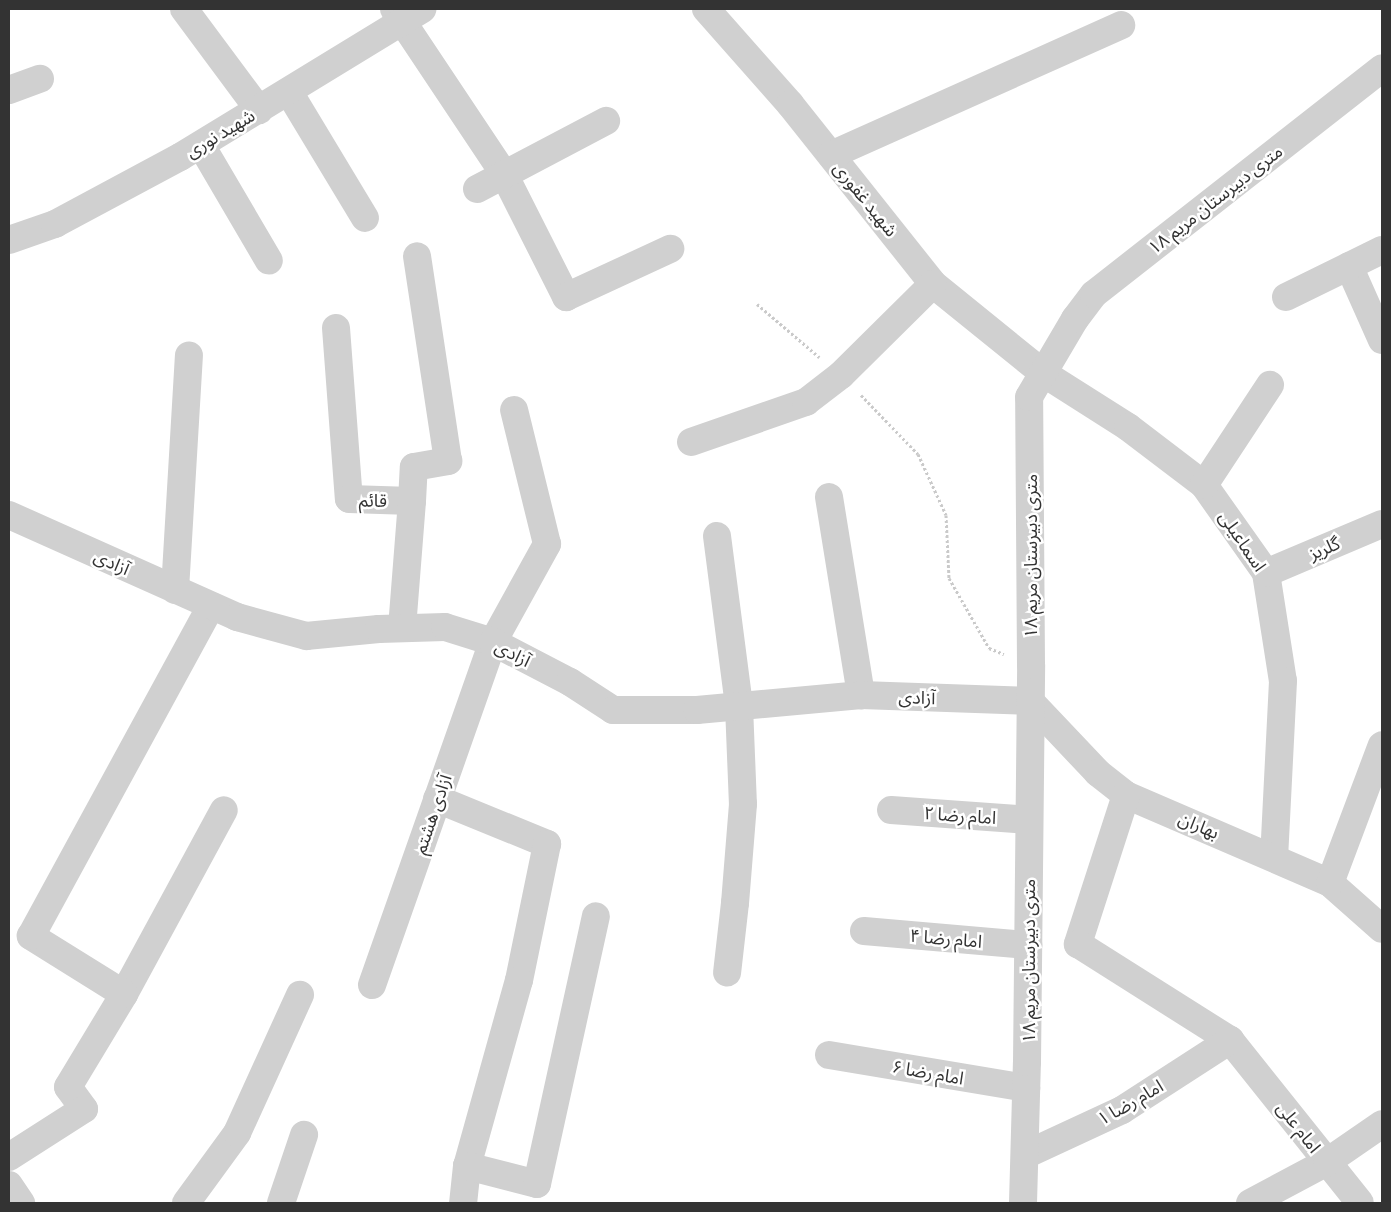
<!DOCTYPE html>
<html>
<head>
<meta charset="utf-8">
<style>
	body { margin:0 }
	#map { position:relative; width:1391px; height:1212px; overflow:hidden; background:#fff; font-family:Commissioner,"Noto Sans Arabic",sans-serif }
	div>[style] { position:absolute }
	.path>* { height:3px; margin-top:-1.5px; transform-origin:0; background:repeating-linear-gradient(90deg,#cacaca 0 2.5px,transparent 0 5px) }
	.minor>* { height:28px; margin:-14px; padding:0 14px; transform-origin:14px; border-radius:14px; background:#d0d0d0 }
	.tertiary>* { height:28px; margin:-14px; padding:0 14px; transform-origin:14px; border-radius:14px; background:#d0d0d0 }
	span { translate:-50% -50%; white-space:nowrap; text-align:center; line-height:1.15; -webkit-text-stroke:5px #fff; paint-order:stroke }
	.street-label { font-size:18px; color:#333 }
	.frame { position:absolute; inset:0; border:10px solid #333; pointer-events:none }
</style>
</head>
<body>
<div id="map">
	<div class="path">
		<div style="left:757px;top:304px;width:82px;rotate:40.5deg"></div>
		<div style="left:861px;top:395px;width:82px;rotate:46deg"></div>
		<div style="left:918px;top:454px;width:67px;rotate:65.3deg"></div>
		<div style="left:946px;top:515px;width:63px;rotate:87.3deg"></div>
		<div style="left:949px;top:578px;width:81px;rotate:60.3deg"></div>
		<div style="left:989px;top:648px;width:16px;rotate:22deg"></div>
	</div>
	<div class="minor">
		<div style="left:184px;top:9px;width:126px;rotate:53.4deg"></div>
		<div style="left:394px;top:9px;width:198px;rotate:56.3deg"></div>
		<div style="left:504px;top:174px;width:138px;rotate:63.2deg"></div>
		<div style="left:566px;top:297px;width:115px;rotate:-24.8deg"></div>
		<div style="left:706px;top:9px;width:127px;rotate:48.5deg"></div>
		<div style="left:790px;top:104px;width:230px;rotate:51.5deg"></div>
		<div style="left:933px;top:284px;width:141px;rotate:39deg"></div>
		<div style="left:1043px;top:373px;width:101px;rotate:32.4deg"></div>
		<div style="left:1128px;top:427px;width:96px;rotate:37.3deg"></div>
		<div style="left:1204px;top:485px;width:108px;rotate:54.8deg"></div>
		<div style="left:1266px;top:573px;width:109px;rotate:81.1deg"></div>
		<div style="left:1283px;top:681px;width:176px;rotate:92.9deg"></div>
		<div style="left:9px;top:90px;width:33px;rotate:-20deg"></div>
		<div style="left:289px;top:92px;width:147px;rotate:58.9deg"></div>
		<div style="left:201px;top:145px;width:134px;rotate:59.6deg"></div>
		<div style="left:831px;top:155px;width:318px;rotate:-24.1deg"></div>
		<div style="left:477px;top:189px;width:146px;rotate:-27.8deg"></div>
		<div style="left:9px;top:240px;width:49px;rotate:-19.2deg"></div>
		<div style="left:55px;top:224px;width:142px;rotate:-28.2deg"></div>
		<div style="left:180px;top:157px;width:284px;rotate:-31.4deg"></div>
		<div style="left:1349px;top:266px;width:81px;rotate:66deg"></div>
		<div style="left:1286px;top:297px;width:107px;rotate:-26.1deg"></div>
		<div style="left:336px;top:328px;width:171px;rotate:85.7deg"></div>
		<div style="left:349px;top:499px;width:63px;rotate:1.8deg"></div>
		<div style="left:412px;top:501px;width:127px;rotate:94.5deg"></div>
		<div style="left:691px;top:442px;width:122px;rotate:-19.2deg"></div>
		<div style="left:806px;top:402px;width:44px;rotate:-37.6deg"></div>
		<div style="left:841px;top:375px;width:129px;rotate:-44.7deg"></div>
		<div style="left:1204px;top:485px;width:120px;rotate:-56.6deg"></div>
		<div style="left:829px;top:497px;width:201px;rotate:80.8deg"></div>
		<div style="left:412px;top:501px;width:34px;rotate:-87deg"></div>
		<div style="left:414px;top:467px;width:35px;rotate:-10deg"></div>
		<div style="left:448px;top:461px;width:207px;rotate:-98.6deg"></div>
		<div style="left:717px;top:536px;width:171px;rotate:82.6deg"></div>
		<div style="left:739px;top:706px;width:98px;rotate:87.7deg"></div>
		<div style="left:743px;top:804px;width:99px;rotate:94.6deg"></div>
		<div style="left:735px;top:903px;width:70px;rotate:96.5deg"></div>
		<div style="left:1266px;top:573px;width:126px;rotate:-22.9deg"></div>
		<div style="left:175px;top:590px;width:235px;rotate:-86.6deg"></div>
		<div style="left:1030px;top:701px;width:99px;rotate:46.6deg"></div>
		<div style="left:1098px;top:773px;width:36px;rotate:38deg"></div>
		<div style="left:1126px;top:795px;width:222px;rotate:23.3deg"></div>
		<div style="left:1330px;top:883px;width:69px;rotate:41.5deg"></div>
		<div style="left:1126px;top:795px;width:157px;rotate:107.9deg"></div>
		<div style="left:1078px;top:944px;width:180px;rotate:32.3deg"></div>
		<div style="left:1230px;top:1040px;width:208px;rotate:51.4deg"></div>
		<div style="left:437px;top:799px;width:119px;rotate:22.2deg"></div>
		<div style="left:547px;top:844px;width:139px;rotate:101.6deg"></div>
		<div style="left:519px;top:980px;width:193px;rotate:105.6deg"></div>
		<div style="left:467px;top:1166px;width:37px;rotate:96deg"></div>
		<div style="left:891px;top:810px;width:138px;rotate:4.1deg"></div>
		<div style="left:1330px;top:883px;width:147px;rotate:-69.4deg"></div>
		<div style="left:864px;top:931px;width:165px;rotate:4.9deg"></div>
		<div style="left:372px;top:985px;width:364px;rotate:-70.6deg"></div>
		<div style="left:493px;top:642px;width:112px;rotate:-61.1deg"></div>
		<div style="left:547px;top:544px;width:138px;rotate:-103.8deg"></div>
		<div style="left:124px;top:994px;width:209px;rotate:-61.5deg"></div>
		<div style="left:829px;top:1055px;width:200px;rotate:9.5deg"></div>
		<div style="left:1025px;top:1155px;width:107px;rotate:-24.9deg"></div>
		<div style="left:1122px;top:1110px;width:129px;rotate:-32.9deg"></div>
		<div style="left:9px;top:1157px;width:89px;rotate:-32.6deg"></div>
		<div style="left:84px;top:1109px;width:27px;rotate:-126deg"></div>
		<div style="left:68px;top:1087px;width:109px;rotate:-58.9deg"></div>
		<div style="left:124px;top:994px;width:110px;rotate:-148.1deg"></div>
		<div style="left:31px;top:936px;width:376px;rotate:-61.4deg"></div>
		<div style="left:467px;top:1166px;width:72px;rotate:14.4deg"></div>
		<div style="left:537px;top:1184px;width:274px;rotate:-77.6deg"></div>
		<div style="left:9px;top:1185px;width:22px;rotate:56deg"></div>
		<div style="left:186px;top:1203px;width:87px;rotate:-53.9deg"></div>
		<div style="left:237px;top:1133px;width:152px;rotate:-65.5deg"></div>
		<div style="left:281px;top:1203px;width:72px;rotate:-71.3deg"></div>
		<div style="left:1250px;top:1203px;width:87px;rotate:-28deg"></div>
		<div style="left:1327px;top:1162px;width:67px;rotate:-34.6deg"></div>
	</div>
	<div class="tertiary">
		<div style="left:9px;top:515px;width:250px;rotate:24.1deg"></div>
		<div style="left:237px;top:617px;width:72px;rotate:15.4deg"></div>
		<div style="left:306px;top:636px;width:73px;rotate:-5.5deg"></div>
		<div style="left:379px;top:629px;width:66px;rotate:-1.7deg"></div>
		<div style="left:445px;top:627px;width:50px;rotate:17.4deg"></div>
		<div style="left:493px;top:642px;width:87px;rotate:27.5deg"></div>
		<div style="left:570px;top:682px;width:51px;rotate:33.1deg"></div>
		<div style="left:613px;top:710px;width:84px"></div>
		<div style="left:697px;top:710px;width:165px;rotate:-5.2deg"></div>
		<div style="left:861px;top:695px;width:169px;rotate:2deg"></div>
		<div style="left:1023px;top:1203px;width:141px;rotate:-88.4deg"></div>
		<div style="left:1027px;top:1062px;width:397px;rotate:-89.4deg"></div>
		<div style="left:1031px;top:665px;width:268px;rotate:-90.4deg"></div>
		<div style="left:1029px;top:397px;width:91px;rotate:-59.5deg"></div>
		<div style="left:1075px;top:319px;width:31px;rotate:-53deg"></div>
		<div style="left:1094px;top:294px;width:366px;rotate:-38.1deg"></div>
	</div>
	<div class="street-label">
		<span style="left:220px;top:133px;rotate:-31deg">شهید نوری</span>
		<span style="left:866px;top:199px;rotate:51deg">شهید غفوری</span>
		<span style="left:1215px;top:199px;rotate:-38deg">۱۸ متری دبیرستان مریم</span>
		<span style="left:373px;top:500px;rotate:2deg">قائم</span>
		<span style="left:1243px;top:541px;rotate:56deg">اسماعیلی</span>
		<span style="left:1324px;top:548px;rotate:-23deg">گلریز</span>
		<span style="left:1030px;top:556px;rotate:-90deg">۱۸ متری دبیرستان مریم</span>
		<span style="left:112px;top:562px;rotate:24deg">آزادی</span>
		<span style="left:513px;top:653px;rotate:27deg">آزادی</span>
		<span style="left:917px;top:697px;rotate:2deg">آزادی</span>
		<span style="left:432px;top:814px;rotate:-71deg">آزادی هشتم</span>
		<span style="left:960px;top:815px;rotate:4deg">امام رضا ۲</span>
		<span style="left:1199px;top:825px;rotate:23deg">بهاران</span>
		<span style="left:946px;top:938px;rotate:5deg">امام رضا ۴</span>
		<span style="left:1028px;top:961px;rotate:-90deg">۱۸ متری دبیرستان مریم</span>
		<span style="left:928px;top:1072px;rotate:10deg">امام رضا ۶</span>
		<span style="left:1130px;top:1102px;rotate:-30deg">امام رضا ۱</span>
		<span style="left:1299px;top:1127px;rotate:52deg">امام علی</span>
	</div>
	<div class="frame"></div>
</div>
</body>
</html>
